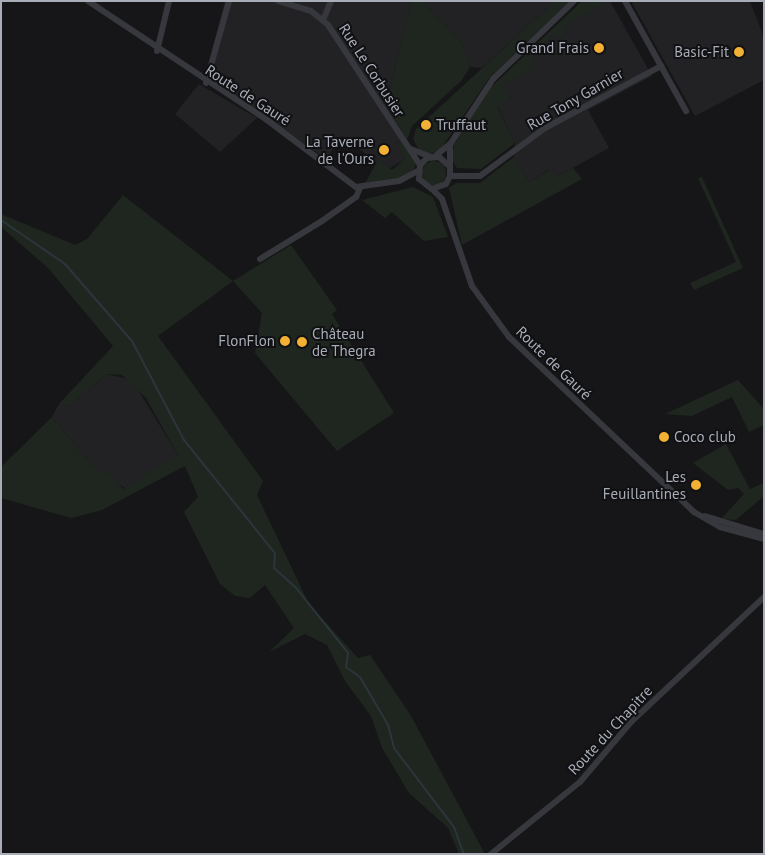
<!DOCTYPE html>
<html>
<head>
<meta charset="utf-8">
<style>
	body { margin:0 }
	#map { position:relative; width:765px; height:855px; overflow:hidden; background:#161618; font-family:"PT Sans",sans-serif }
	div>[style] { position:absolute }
	.built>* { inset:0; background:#222225 }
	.green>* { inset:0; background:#1e261f }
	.round { border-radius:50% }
	.stream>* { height:2px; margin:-1px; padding:0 1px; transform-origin:1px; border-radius:1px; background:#2c353c }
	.minor>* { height:6px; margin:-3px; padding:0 3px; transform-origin:3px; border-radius:3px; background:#37383d }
	.dots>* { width:14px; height:14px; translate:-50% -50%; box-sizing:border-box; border:2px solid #111113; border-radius:50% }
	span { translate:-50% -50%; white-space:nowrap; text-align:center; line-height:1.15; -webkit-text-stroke:4px #111113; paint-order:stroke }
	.poi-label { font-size:15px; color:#a8adb8 }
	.right { translate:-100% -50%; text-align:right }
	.left { translate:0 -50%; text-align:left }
	.street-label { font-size:15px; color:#a8adb8 }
	.frame { position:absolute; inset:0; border:2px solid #a8adb8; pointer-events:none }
</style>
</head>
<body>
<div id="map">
	<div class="built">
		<div style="clip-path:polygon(225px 1px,411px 1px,386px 106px,407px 140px,396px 143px,405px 159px,387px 170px,342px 136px,326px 159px,205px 77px)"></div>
		<div style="clip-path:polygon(422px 1px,555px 1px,482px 68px,470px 67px,462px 43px)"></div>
		<div style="clip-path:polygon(610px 1px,652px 76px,588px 110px,609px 148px,556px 177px,550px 169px,529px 182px,514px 157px,515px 143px,497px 106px,511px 98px,503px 85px,535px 66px,530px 55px,555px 32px,561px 39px,568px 24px)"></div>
		<div style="clip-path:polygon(631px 1px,750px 1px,764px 38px,764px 80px,695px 116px)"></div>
		<div style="clip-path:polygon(199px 84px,257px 118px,220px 152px,175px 114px)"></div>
		<div style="clip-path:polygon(107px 374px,132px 380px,178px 455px,126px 489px,93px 467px,52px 417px,59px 404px,69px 406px)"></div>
	</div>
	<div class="green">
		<div style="clip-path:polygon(411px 1px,422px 1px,462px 43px,470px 67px,462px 80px,412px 126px,407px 140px,386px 106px)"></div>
		<div style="clip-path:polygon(555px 1px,570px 1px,490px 77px,440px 150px,430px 154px,419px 150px,413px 139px,416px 129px)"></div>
		<div style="clip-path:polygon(582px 1px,610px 1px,569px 24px,561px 39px,555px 33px,530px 55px,536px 67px,504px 85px,511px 98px,497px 107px,515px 143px,481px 169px,457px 168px,452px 160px,454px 145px,488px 90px)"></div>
		<div style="clip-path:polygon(401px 142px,416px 164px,414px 169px,404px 177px,364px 185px,378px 160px,392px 170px,405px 159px,396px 143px)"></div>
		<div style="clip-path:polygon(514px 157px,529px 182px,551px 169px,556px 177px,573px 168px,582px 179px,462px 245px,449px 188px,456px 183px,480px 183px)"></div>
		<div class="round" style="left:422px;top:161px;width:24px;height:24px"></div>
		<div style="clip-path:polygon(702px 177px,743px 268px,694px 290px,690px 283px,736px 262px,698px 178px)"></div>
		<div style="clip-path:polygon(413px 187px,433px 197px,448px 237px,424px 241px,392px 212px,385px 218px,362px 200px)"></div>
		<div style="clip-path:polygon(123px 195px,233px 281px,291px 245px,337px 310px,332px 314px,394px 413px,337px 451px,255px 353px,262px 313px,233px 281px,158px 336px,263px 481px,257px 495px,309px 604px,358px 658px,370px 655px,410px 714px,485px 854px,459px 854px,448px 828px,409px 793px,382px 748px,371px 716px,345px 681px,327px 645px,305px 634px,269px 652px,294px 628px,265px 585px,250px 598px,235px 596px,220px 584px,184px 512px,198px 497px,185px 466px,102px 510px,71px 518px,1px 498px,1px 467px,52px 417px,93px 467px,113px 477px,123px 489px,178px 455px,146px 398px,122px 375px,107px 374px,69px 406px,59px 404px,113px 346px,48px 268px,1px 227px,1px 214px,75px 245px,87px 239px)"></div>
		<div style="clip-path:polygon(738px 380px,764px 409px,764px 425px,749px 432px,732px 397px,692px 416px,665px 414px)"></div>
		<div style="clip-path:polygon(726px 444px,750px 489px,764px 483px,764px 496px,736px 520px,721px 519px,744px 494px,738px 488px,728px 490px,693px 463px)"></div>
	</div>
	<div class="stream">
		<div style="left:1px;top:220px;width:78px;rotate:34.5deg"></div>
		<div style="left:65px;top:264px;width:102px;rotate:49deg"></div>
		<div style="left:132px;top:341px;width:112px;rotate:62.3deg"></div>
		<div style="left:184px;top:440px;width:145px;rotate:51.2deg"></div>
		<div style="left:275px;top:553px;width:15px;rotate:94deg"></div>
		<div style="left:274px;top:568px;width:31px;rotate:42deg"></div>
		<div style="left:297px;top:589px;width:82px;rotate:51.4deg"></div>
		<div style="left:348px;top:653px;width:14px;rotate:98deg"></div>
		<div style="left:346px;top:667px;width:17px;rotate:36deg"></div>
		<div style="left:360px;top:677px;width:56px;rotate:59.7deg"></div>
		<div style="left:388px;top:725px;width:24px;rotate:75deg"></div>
		<div style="left:394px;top:748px;width:99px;rotate:52.8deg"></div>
		<div style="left:454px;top:827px;width:29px;rotate:70deg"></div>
	</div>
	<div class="minor">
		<div style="left:88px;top:1px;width:215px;rotate:33.6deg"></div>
		<div style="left:267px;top:120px;width:111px;rotate:37deg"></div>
		<div style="left:356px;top:187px;width:43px;rotate:-7.9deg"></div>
		<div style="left:399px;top:181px;width:21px;rotate:-28deg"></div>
		<div style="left:278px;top:1px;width:34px;rotate:17deg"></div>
		<div style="left:311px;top:11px;width:22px;rotate:39deg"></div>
		<div style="left:328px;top:25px;width:168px;rotate:56.7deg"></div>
		<div style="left:625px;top:1px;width:126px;rotate:61deg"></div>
		<div style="left:323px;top:20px;width:21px;rotate:-67deg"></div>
		<div style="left:157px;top:51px;width:51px;rotate:-76.5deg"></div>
		<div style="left:206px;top:83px;width:85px;rotate:-74.3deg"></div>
		<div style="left:411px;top:149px;width:22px;rotate:22deg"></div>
		<div style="left:434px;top:157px;width:22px;rotate:-39deg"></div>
		<div style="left:451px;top:143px;width:77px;rotate:-56.7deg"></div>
		<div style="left:493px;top:79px;width:112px;rotate:-43.9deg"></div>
		<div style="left:448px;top:165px;width:12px;rotate:-138deg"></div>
		<div style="left:439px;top:157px;width:12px;rotate:175deg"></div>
		<div style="left:427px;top:158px;width:10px;rotate:135deg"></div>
		<div style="left:420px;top:165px;width:14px;rotate:94deg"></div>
		<div style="left:419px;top:179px;width:16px;rotate:38deg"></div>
		<div style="left:432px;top:189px;width:15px;rotate:-20deg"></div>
		<div style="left:446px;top:184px;width:9px;rotate:-63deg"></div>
		<div style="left:450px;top:176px;width:32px;rotate:-90deg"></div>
		<div style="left:450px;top:176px;width:30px"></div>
		<div style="left:480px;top:176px;width:81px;rotate:-36.4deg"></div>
		<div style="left:545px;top:128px;width:132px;rotate:-28.1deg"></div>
		<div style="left:432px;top:189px;width:14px;rotate:45deg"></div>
		<div style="left:442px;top:199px;width:92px;rotate:71deg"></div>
		<div style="left:472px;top:286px;width:63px;rotate:54deg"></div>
		<div style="left:509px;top:337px;width:255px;rotate:43.4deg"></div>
		<div style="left:694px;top:512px;width:30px;rotate:30deg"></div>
		<div style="left:720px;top:527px;width:46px;rotate:15.3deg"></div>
		<div style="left:260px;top:259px;width:73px;rotate:-31.5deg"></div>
		<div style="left:322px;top:221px;width:42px;rotate:-35.2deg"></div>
		<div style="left:356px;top:197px;width:10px;rotate:-66deg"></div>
		<div style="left:705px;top:516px;width:62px;rotate:17deg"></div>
		<div style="left:491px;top:854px;width:114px;rotate:-39deg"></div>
		<div style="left:580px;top:782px;width:80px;rotate:-49.6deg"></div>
		<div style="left:632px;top:721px;width:181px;rotate:-43.2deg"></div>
	</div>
	<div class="dots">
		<div style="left:599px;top:48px;background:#f2b134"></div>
		<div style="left:739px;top:52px;background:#f2b134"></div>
		<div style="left:426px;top:125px;background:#f2b134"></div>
		<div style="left:384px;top:150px;background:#f2b134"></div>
		<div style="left:285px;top:341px;background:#f2b134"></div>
		<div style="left:302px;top:342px;background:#f2b134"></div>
		<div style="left:664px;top:437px;background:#f2b134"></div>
		<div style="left:696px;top:485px;background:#f2b134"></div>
	</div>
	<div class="poi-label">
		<span class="right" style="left:589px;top:48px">Grand Frais</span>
		<span class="right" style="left:729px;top:52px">Basic-Fit</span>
		<span class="left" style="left:436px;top:125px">Truffaut</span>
		<span class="right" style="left:374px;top:150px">La Taverne<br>de l'Ours</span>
		<span class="left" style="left:312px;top:342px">Château<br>de Thegra</span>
		<span class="right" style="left:275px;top:341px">FlonFlon</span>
		<span class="left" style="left:674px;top:437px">Coco club</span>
		<span class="right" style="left:686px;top:485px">Les<br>Feuillantines</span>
	</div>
	<div class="street-label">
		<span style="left:372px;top:70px;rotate:57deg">Rue Le Corbusier</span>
		<span style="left:248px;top:95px;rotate:33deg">Route de Gauré</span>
		<span style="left:575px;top:99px;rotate:-30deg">Rue Tony Garnier</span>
		<span style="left:554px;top:363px;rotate:44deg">Route de Gauré</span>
		<span style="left:610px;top:730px;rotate:-47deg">Route du Chapitre</span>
	</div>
	<div class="frame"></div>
</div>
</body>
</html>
